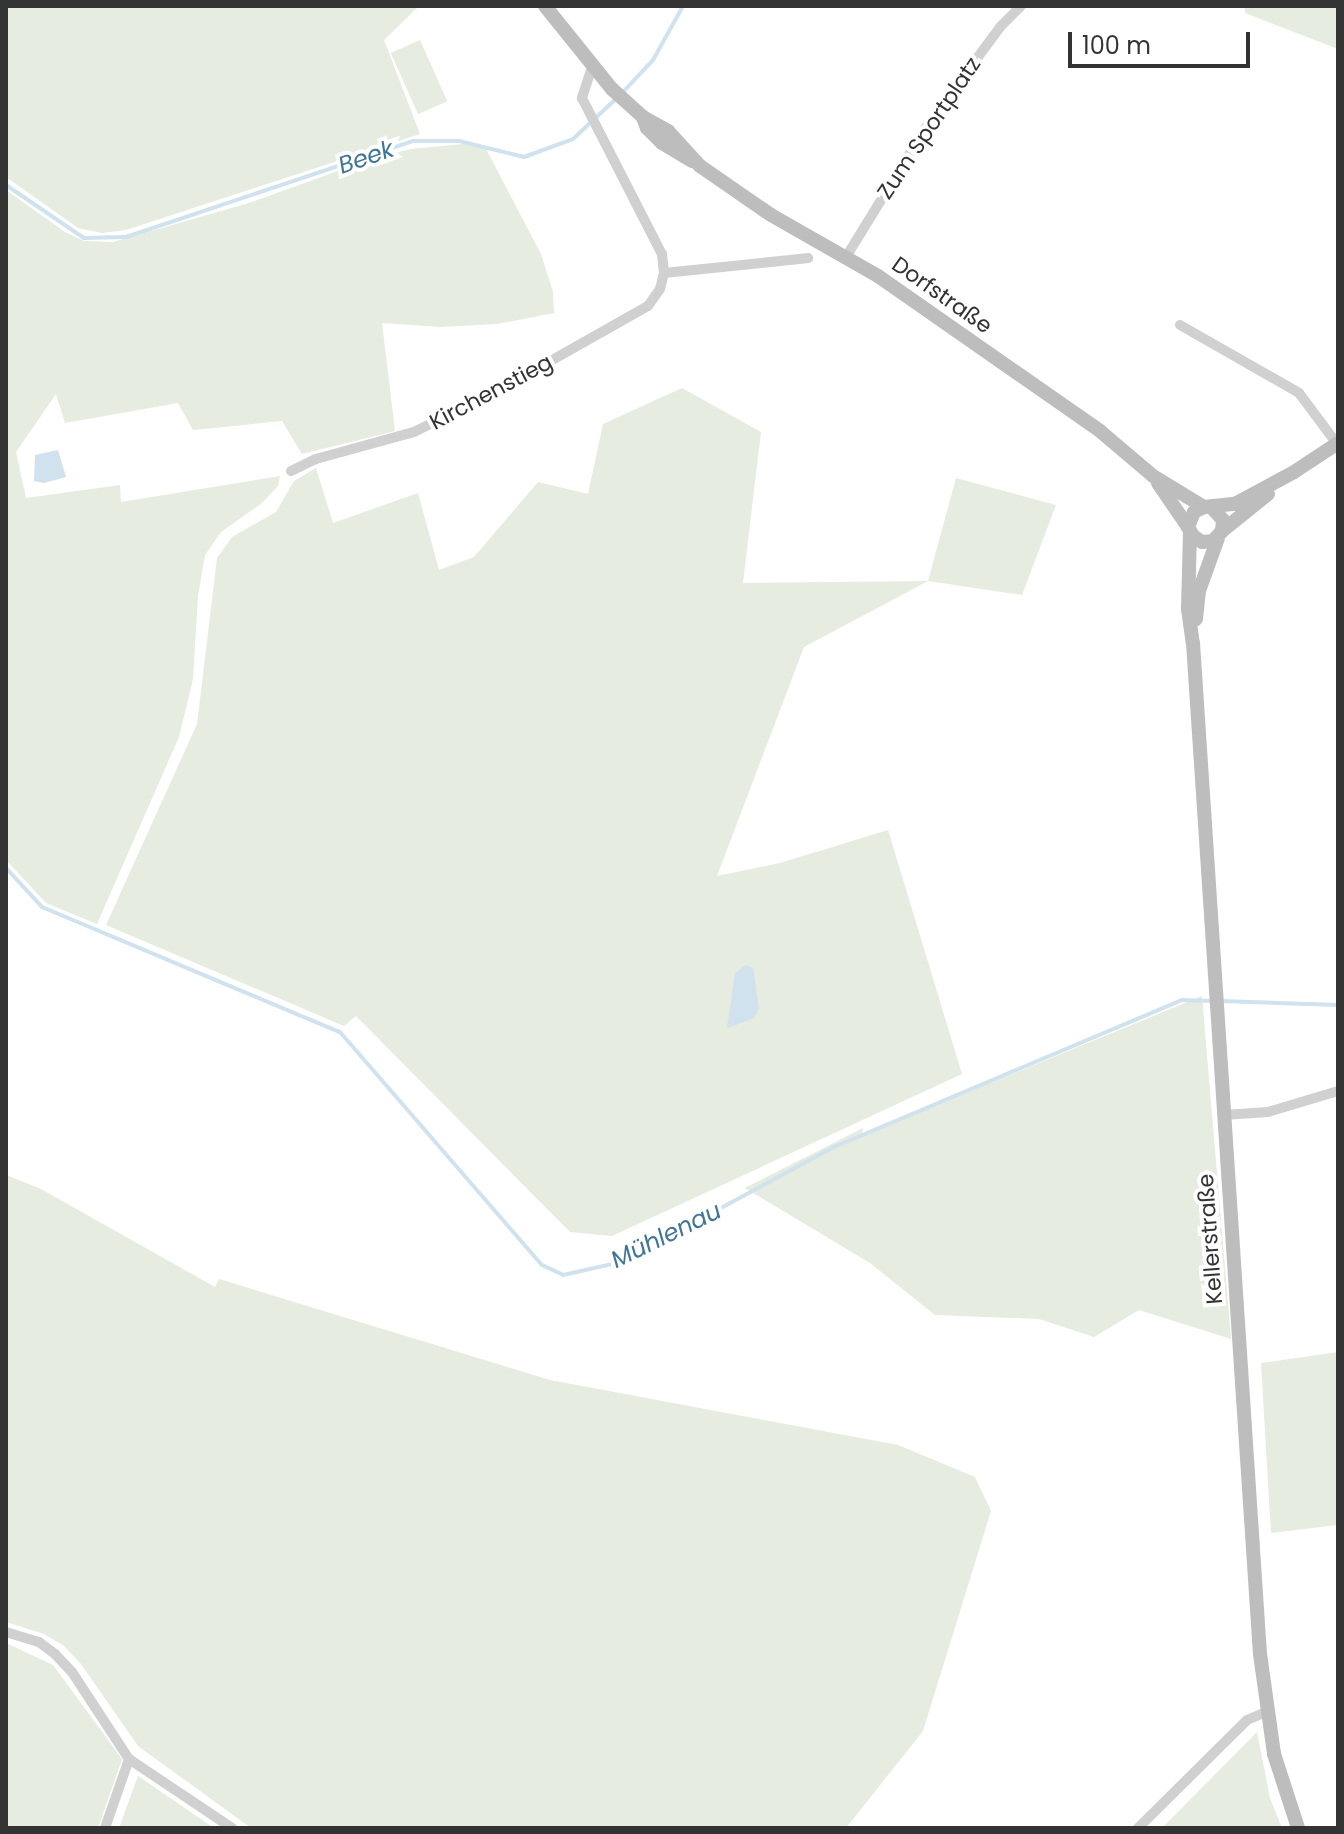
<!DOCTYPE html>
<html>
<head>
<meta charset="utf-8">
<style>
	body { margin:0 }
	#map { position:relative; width:1344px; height:1834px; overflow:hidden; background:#fff; font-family:Poppins,sans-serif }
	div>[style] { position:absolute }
	.green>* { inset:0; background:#e6ecdf; transform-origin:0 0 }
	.water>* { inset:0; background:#cfe2ee }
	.stream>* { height:4px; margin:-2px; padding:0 2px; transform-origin:2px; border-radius:2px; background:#cfe2ee }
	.street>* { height:10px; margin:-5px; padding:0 5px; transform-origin:5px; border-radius:5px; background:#d0d0d0 }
	.secondary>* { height:14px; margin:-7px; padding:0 7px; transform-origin:7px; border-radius:7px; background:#bdbdbd }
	span { translate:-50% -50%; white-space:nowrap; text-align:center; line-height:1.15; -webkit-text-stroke:8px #fff; paint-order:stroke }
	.street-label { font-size:22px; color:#333 }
	.water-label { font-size:24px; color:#3f7597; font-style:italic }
	.frame { position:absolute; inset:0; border:8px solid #333; pointer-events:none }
	.scale { position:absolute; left:1068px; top:32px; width:182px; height:36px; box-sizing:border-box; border:4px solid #333; border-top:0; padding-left:10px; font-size:24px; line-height:28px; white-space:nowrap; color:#333; -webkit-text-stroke:6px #fff; paint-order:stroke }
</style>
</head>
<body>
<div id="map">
	<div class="green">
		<div style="clip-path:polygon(6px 6px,419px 6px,384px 40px,420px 134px,126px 230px,102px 233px,78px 228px,6px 177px)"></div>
		<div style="clip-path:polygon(1245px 6px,1338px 6px,1338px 49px,1245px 13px)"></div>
		<div style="left:420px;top:40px;width:67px;height:32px;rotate:66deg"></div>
		<div style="clip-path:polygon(463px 144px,485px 147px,541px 254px,553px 292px,554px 313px,497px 324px,440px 327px,382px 323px,395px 431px,302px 454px,282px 421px,193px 430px,178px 403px,65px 423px,56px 394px,16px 452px,26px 498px,120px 485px,121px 502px,280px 476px,278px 486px,262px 503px,221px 532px,205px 555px,198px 596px,193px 679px,179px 737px,97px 924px,46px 903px,6px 860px,6px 190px,65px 232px,84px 241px,113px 242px,249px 203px,374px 158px,411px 149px)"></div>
		<div style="clip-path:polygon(682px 388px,761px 432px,743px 583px,928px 581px,956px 478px,1056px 505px,1022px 595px,928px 581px,804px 647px,717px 876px,780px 863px,888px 830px,962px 1074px,612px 1236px,570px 1232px,356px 1016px,344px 1026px,106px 925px,197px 724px,217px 558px,232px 537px,276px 512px,294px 481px,316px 468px,333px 523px,418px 493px,439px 570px,474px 557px,538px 482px,588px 494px,603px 424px)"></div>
		<div style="clip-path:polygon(1202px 996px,1231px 1339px,1139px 1310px,1094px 1337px,1039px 1319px,935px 1315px,870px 1263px,745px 1188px,863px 1128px,862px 1136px)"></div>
		<div style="clip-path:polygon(6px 1175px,41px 1189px,215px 1287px,219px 1279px,550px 1380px,898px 1445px,975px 1477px,991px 1511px,923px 1731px,846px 1828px,251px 1828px,138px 1746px,81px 1664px,64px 1646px,44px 1634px,6px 1622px)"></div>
		<div style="clip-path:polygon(1338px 1352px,1338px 1525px,1271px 1533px,1261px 1363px)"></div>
		<div style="clip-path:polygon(6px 1643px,53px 1665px,122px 1759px,98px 1828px,6px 1828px)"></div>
		<div style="clip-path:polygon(1257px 1732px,1270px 1798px,1282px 1828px,1162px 1828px)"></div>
		<div style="clip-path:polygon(138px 1776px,214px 1828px,119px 1828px)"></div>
	</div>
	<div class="water">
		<div style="clip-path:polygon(58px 450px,66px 477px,44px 483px,34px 481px,35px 455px)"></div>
		<div style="clip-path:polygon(746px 965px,753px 968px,759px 1009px,754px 1018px,727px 1028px,735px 973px)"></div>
	</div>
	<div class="stream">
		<div style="left:623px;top:92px;width:44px;rotate:-46.8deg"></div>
		<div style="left:653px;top:60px;width:62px;rotate:-60.9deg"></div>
		<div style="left:6px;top:185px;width:94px;rotate:34.2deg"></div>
		<div style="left:84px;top:238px;width:42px;rotate:-1.4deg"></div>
		<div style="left:126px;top:237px;width:303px;rotate:-18.5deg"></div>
		<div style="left:413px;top:141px;width:46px"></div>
		<div style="left:459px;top:141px;width:67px;rotate:13.8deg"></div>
		<div style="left:524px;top:157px;width:52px;rotate:-20.2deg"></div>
		<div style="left:573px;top:139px;width:60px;rotate:-43deg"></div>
		<div style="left:6px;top:868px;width:53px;rotate:47.3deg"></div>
		<div style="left:42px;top:907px;width:323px;rotate:22.8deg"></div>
		<div style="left:340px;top:1032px;width:308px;rotate:49.1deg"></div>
		<div style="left:542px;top:1265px;width:23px;rotate:25deg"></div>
		<div style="left:563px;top:1275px;width:59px;rotate:-12.6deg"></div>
		<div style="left:621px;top:1262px;width:242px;rotate:-28.4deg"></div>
		<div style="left:834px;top:1147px;width:378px;rotate:-22.9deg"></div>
		<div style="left:1182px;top:1000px;width:30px;rotate:2deg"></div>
		<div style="left:1220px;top:1001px;width:118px;rotate:1.9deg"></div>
	</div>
	<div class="street">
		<div style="left:592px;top:67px;width:33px;rotate:108deg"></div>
		<div style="left:582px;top:98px;width:175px;rotate:62.9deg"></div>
		<div style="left:662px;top:254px;width:19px;rotate:84deg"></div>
		<div style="left:846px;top:257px;width:149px;rotate:-58.4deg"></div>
		<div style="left:924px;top:130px;width:129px;rotate:-53.5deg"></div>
		<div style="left:1001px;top:26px;width:28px;rotate:-45deg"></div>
		<div style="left:1180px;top:325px;width:137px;rotate:29.7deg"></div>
		<div style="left:1299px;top:393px;width:64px;rotate:53.3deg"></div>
		<div style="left:291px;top:471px;width:28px;rotate:-26deg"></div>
		<div style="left:316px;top:459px;width:102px;rotate:-15.4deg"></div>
		<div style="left:414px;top:432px;width:97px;rotate:-26.3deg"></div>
		<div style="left:501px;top:389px;width:169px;rotate:-29.5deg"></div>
		<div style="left:648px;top:306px;width:21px;rotate:-55deg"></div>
		<div style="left:660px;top:289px;width:16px;rotate:-76deg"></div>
		<div style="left:664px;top:273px;width:145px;rotate:-5.9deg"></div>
		<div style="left:1224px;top:1115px;width:44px;rotate:-3.9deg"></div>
		<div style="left:1268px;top:1112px;width:73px;rotate:-16.7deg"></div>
		<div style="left:6px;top:1632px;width:34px;rotate:17deg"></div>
		<div style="left:39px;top:1642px;width:20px;rotate:37deg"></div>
		<div style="left:55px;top:1654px;width:25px;rotate:47deg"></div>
		<div style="left:72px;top:1672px;width:104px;rotate:56.8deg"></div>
		<div style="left:129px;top:1759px;width:124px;rotate:33.8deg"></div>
		<div style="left:105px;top:1828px;width:73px;rotate:-70.8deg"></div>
		<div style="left:1138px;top:1828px;width:153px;rotate:-44.7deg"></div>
		<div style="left:1247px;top:1720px;width:21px;rotate:-23deg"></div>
	</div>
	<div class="secondary">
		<div style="left:545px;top:6px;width:107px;rotate:51.1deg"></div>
		<div style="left:612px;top:89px;width:42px;rotate:42.1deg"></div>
		<div style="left:643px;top:117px;width:29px;rotate:29deg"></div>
		<div style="left:668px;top:131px;width:47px;rotate:47.6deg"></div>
		<div style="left:700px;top:166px;width:86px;rotate:34.6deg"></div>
		<div style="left:771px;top:215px;width:123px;rotate:29.7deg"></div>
		<div style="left:878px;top:276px;width:271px;rotate:34.9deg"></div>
		<div style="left:1100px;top:431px;width:70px;rotate:40.3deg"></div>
		<div style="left:1153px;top:476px;width:60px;rotate:31.3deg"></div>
		<div style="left:643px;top:117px;width:12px;rotate:70deg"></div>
		<div style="left:647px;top:128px;width:21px;rotate:45deg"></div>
		<div style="left:662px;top:143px;width:35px;rotate:31deg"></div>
		<div style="left:1158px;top:483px;width:53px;rotate:55.7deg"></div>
		<div style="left:1212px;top:508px;width:16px;rotate:47deg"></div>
		<div style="left:1223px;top:520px;width:11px;rotate:95deg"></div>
		<div style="left:1222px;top:531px;width:13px;rotate:132deg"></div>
		<div style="left:1213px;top:541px;width:11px;rotate:175deg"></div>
		<div style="left:1202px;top:542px;width:11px;rotate:-146deg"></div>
		<div style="left:1193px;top:536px;width:10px;rotate:-119deg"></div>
		<div style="left:1188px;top:527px;width:16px;rotate:-68deg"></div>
		<div style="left:1194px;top:512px;width:11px;rotate:-27deg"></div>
		<div style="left:1204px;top:507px;width:31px;rotate:-6deg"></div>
		<div style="left:1235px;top:504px;width:67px;rotate:-28.5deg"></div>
		<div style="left:1294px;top:472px;width:53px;rotate:-33.4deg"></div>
		<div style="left:1222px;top:531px;width:59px;rotate:-38.8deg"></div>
		<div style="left:1190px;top:532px;width:77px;rotate:91.5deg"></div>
		<div style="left:1188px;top:609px;width:34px;rotate:82deg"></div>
		<div style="left:1193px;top:643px;width:1013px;rotate:86.21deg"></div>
		<div style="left:1260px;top:1654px;width:101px;rotate:82deg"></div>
		<div style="left:1274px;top:1754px;width:78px;rotate:72deg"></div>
		<div style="left:1196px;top:619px;width:28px;rotate:-84deg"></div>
		<div style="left:1199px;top:591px;width:56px;rotate:-70.3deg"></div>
	</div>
	<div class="street-label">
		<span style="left:929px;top:128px;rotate:-56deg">Zum Sportplatz</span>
		<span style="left:942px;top:295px;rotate:35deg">Dorfstraße</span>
		<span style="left:491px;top:392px;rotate:-28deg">Kirchenstieg</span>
		<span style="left:1210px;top:1239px;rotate:-94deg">Kellerstraße</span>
	</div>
	<div class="water-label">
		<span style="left:366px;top:157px;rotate:-19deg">Beek</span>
		<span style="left:666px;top:1235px;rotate:-26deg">Mühlenau</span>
	</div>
	<div class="frame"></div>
	<div class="scale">100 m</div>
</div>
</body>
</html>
